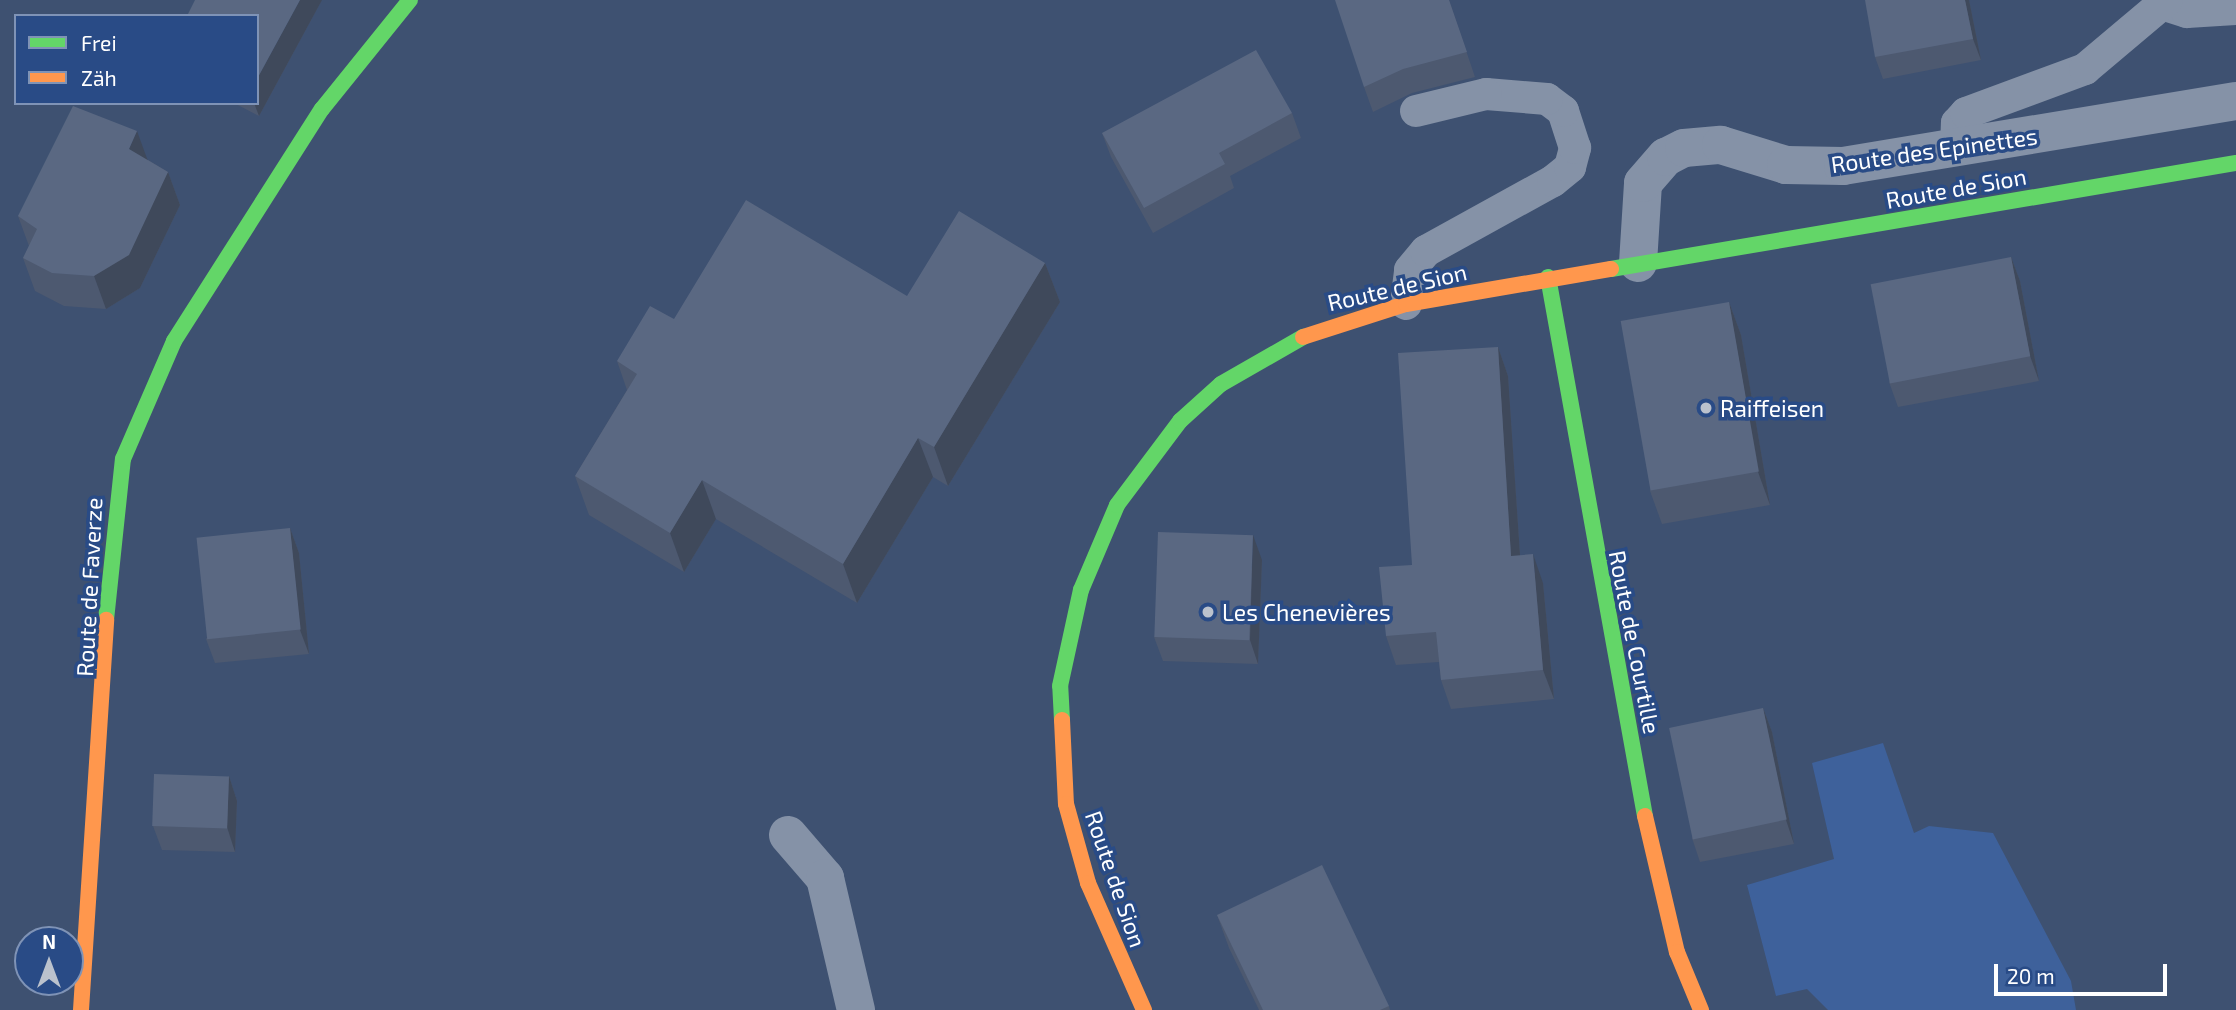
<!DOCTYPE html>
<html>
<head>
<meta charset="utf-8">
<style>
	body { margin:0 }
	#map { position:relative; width:2236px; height:1010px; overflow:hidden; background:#3e5171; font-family:"Exo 2",sans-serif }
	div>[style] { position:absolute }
	.green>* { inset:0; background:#3e619b }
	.lane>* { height:32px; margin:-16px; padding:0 16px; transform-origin:16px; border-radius:16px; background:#8592a7 }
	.street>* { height:38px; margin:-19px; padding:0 19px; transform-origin:19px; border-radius:19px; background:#8592a7 }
	.fast>* { height:16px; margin:-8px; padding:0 8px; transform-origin:8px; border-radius:8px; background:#63d668 }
	.slow>* { height:16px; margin:-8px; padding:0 8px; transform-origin:8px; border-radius:8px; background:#ff974d }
	.wall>* { inset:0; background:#4d5970 }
	.shaded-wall>* { inset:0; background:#3f495b }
	.building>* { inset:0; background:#5a6882; transform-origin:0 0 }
	.dots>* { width:19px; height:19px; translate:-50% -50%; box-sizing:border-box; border:4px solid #294b86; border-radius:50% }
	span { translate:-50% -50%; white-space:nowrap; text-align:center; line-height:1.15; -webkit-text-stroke:7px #294b86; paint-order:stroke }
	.street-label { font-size:23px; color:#fff }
	.poi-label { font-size:23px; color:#fff }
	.left { translate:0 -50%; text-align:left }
	.legend { position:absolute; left:14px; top:14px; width:245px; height:91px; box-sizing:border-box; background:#294b86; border:2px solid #7f93b6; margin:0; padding:9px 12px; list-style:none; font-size:21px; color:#fff }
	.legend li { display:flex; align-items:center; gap:14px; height:35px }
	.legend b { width:35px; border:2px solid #7f93b6 }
	.north { position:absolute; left:14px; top:926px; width:70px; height:70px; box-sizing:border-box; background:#294b86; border:2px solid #7f93b6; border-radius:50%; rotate:0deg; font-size:19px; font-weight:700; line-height:28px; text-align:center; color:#fff }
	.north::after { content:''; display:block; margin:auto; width:24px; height:32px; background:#bbc2cd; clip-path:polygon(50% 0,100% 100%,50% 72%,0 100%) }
	.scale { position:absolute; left:1994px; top:964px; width:173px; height:32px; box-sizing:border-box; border:4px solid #fff; border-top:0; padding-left:9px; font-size:21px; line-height:24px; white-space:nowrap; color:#fff; -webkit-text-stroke:5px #294b86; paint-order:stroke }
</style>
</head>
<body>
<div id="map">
	<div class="green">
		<div style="clip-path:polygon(1883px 743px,1914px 833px,1929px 826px,1993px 833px,2071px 981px,2076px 1010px,1828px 1010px,1807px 989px,1776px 996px,1747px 885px,1834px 859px,1812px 763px)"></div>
	</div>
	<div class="lane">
		<div style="left:2165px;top:5px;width:23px;rotate:18deg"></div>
		<div style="left:2187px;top:12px;width:49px;rotate:-3.5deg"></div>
		<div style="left:1956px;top:149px;width:26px;rotate:-88deg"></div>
		<div style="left:1957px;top:123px;width:13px;rotate:-48deg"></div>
		<div style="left:1966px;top:113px;width:127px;rotate:-20.3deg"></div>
		<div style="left:2085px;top:69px;width:107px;rotate:-40.1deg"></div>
		<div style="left:1406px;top:304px;width:34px;rotate:-83deg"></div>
		<div style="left:1410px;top:270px;width:25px;rotate:-50deg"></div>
		<div style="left:1426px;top:251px;width:145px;rotate:-28.9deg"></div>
		<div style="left:1553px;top:181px;width:22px;rotate:-39deg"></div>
		<div style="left:1570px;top:167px;width:20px;rotate:-75deg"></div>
		<div style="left:1575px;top:148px;width:39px;rotate:-108deg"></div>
		<div style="left:1563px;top:111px;width:20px;rotate:-143deg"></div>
		<div style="left:1547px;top:99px;width:61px;rotate:-175.3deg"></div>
		<div style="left:1486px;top:94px;width:72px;rotate:166.3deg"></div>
	</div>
	<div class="street">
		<div style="left:1638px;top:263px;width:80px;rotate:-86.4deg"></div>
		<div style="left:1643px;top:183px;width:35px;rotate:-49deg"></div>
		<div style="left:1666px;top:157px;width:20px;rotate:-27deg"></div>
		<div style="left:1684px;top:148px;width:37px;rotate:-5deg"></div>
		<div style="left:1721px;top:145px;width:68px;rotate:17.1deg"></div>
		<div style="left:1786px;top:165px;width:57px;rotate:1deg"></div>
		<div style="left:1843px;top:166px;width:398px;rotate:-9.4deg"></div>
		<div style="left:788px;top:835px;width:57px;rotate:49.3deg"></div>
		<div style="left:825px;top:878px;width:136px;rotate:76.8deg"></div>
	</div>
	<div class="fast">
		<div style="left:1611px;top:269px;width:634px;rotate:-9.63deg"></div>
		<div style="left:1548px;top:277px;width:548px;rotate:79.8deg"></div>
		<div style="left:106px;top:620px;width:162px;rotate:-84deg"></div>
		<div style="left:123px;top:459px;width:129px;rotate:-66.6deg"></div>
		<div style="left:174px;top:341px;width:275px;rotate:-57.5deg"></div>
		<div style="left:322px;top:109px;width:140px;rotate:-51.1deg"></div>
		<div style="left:1062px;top:720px;width:34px;rotate:-93deg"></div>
		<div style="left:1060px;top:686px;width:98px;rotate:-77.7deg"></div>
		<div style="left:1081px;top:590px;width:92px;rotate:-67deg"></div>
		<div style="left:1117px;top:505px;width:105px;rotate:-53.1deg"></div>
		<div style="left:1180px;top:421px;width:55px;rotate:-42.1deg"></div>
		<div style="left:1221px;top:384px;width:95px;rotate:-29.8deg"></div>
	</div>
	<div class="slow">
		<div style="left:1303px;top:337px;width:108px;rotate:-17.8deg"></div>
		<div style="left:1406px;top:304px;width:208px;rotate:-9.7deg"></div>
		<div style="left:1062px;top:720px;width:84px;rotate:87.3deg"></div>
		<div style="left:1066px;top:804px;width:82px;rotate:74.4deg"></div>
		<div style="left:1088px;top:883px;width:139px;rotate:66.2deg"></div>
		<div style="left:1645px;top:816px;width:140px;rotate:76.8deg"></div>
		<div style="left:1677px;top:952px;width:63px;rotate:67.5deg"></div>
		<div style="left:81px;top:1010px;width:391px;rotate:-86.3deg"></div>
	</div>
	<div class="wall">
		<div style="clip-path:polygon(322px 0,259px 116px,234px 103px,257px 103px)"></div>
		<div style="clip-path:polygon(1449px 0,1475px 77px,1412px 93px,1373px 112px,1364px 87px)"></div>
		<div style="clip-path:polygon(1969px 0,1981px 60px,1883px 79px,1875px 57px)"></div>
		<div style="clip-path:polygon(1292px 113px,1301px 138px,1230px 176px,1234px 188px,1153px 233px,1111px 157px,1102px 133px)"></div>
		<div style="clip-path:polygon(148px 160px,168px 172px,180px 205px,140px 288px,106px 309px,64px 306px,35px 291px,23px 258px,29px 246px,18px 216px)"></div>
		<div style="clip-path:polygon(2011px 257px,2020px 281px,2039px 381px,1898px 407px,1889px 382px)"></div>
		<div style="clip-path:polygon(1045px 263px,1060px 302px,948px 486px,933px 477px,857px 603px,716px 519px,684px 572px,589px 515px,575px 476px,627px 390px,617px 361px,907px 296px)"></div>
		<div style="clip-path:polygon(1729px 302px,1741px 335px,1770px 505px,1662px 524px,1650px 491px)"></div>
		<div style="clip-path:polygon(1498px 347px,1508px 376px,1520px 555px,1543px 583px,1554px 699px,1451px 709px,1441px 680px,1439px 662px,1396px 665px,1386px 636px,1412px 565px)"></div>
		<div style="clip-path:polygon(290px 528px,299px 553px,309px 654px,215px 663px,206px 639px)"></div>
		<div style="clip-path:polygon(1262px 560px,1258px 664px,1163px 661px,1154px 637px)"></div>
		<div style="clip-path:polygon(1763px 708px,1772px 732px,1794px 844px,1700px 862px,1692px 838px)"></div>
		<div style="clip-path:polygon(229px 776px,237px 801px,235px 852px,162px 850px,153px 826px)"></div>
		<div style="clip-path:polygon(1217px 915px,1389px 1006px,1390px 1010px,1259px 1010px,1229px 948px)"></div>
	</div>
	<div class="shaded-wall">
		<div style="clip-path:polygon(300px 0,322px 0,259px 116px,254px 103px,257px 103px,257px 79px)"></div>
		<div style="clip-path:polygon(1965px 0,1969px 0,1981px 60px,1973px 39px)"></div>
		<div style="clip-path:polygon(137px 131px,149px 164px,129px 149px)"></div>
		<div style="clip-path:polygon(168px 172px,180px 205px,140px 288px,106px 309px,94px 276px)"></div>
		<div style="clip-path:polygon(2011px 257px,2020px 281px,2039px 381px,2030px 356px)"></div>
		<div style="clip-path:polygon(1045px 263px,1060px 302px,948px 486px,934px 447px)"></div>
		<div style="clip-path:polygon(1729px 302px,1741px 335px,1770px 505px,1758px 472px)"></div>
		<div style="clip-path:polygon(1498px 347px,1508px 376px,1522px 585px,1511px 556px)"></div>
		<div style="clip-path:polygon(918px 438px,933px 477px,857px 603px,843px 564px)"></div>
		<div style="clip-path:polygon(702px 480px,716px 519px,684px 572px,670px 533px)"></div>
		<div style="clip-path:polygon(290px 528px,299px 553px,309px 654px,300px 630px)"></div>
		<div style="clip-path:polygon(1253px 535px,1262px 560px,1258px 664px,1250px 640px)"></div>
		<div style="clip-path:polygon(1533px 554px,1543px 583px,1554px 699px,1543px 670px)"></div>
		<div style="clip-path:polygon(1763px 708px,1772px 732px,1794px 844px,1786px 820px)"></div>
		<div style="clip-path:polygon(229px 776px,237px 801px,235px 852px,227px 827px)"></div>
	</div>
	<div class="building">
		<div style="clip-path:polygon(195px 0,300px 0,257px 79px,257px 16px,187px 16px)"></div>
		<div style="clip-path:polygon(1335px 0,1449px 0,1467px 52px,1403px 69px,1364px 87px)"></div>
		<div style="clip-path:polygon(1865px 0,1965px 0,1973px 39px,1875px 57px)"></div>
		<div style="clip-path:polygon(1256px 50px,1292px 113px,1219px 153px,1225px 164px,1144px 208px,1102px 133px)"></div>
		<div style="clip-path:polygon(73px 106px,137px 131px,129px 149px,168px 172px,129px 255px,94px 276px,52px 273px,23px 258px,37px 229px,18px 216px)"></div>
		<div style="clip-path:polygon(746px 200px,907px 296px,959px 211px,1045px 263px,934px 447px,918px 438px,843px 564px,702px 480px,670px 533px,575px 476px,637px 374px,617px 361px,650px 306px,674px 319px)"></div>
		<div style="left:2011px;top:257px;width:101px;height:143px;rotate:79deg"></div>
		<div style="left:1729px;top:302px;width:172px;height:110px;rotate:80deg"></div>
		<div style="clip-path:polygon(1498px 347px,1511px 556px,1533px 554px,1543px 670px,1441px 680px,1436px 632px,1386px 636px,1379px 567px,1412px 565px,1398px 353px)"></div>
		<div style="left:290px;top:528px;width:102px;height:94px;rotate:84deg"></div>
		<div style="left:1158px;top:532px;width:95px;height:105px;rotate:2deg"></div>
		<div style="left:1763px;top:708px;width:114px;height:96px;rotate:78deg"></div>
		<div style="left:154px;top:774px;width:75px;height:52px;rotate:2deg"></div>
		<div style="clip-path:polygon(1322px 865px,1389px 1006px,1380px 1010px,1263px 1010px,1217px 915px)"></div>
	</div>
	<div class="dots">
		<div style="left:1706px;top:408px;background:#bbc2cd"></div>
		<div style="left:1208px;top:612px;background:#bbc2cd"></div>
	</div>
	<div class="street-label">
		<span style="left:1934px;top:150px;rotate:-8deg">Route des Epinettes</span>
		<span style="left:1956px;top:188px;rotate:-10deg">Route de Sion</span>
		<span style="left:1397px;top:287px;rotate:-13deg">Route de Sion</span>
		<span style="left:89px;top:587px;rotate:-87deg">Route de Faverze</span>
		<span style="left:1635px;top:642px;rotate:79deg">Route de Courtille</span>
		<span style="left:1116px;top:879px;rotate:71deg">Route de Sion</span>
	</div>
	<div class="poi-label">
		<span class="left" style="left:1720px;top:408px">Raiffeisen</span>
		<span class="left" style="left:1222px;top:612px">Les Chenevières</span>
	</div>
	<ul class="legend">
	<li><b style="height:9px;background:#63d668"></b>Frei</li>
	<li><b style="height:9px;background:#ff974d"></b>Zäh</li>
	</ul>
	<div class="north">N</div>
	<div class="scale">20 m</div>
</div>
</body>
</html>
